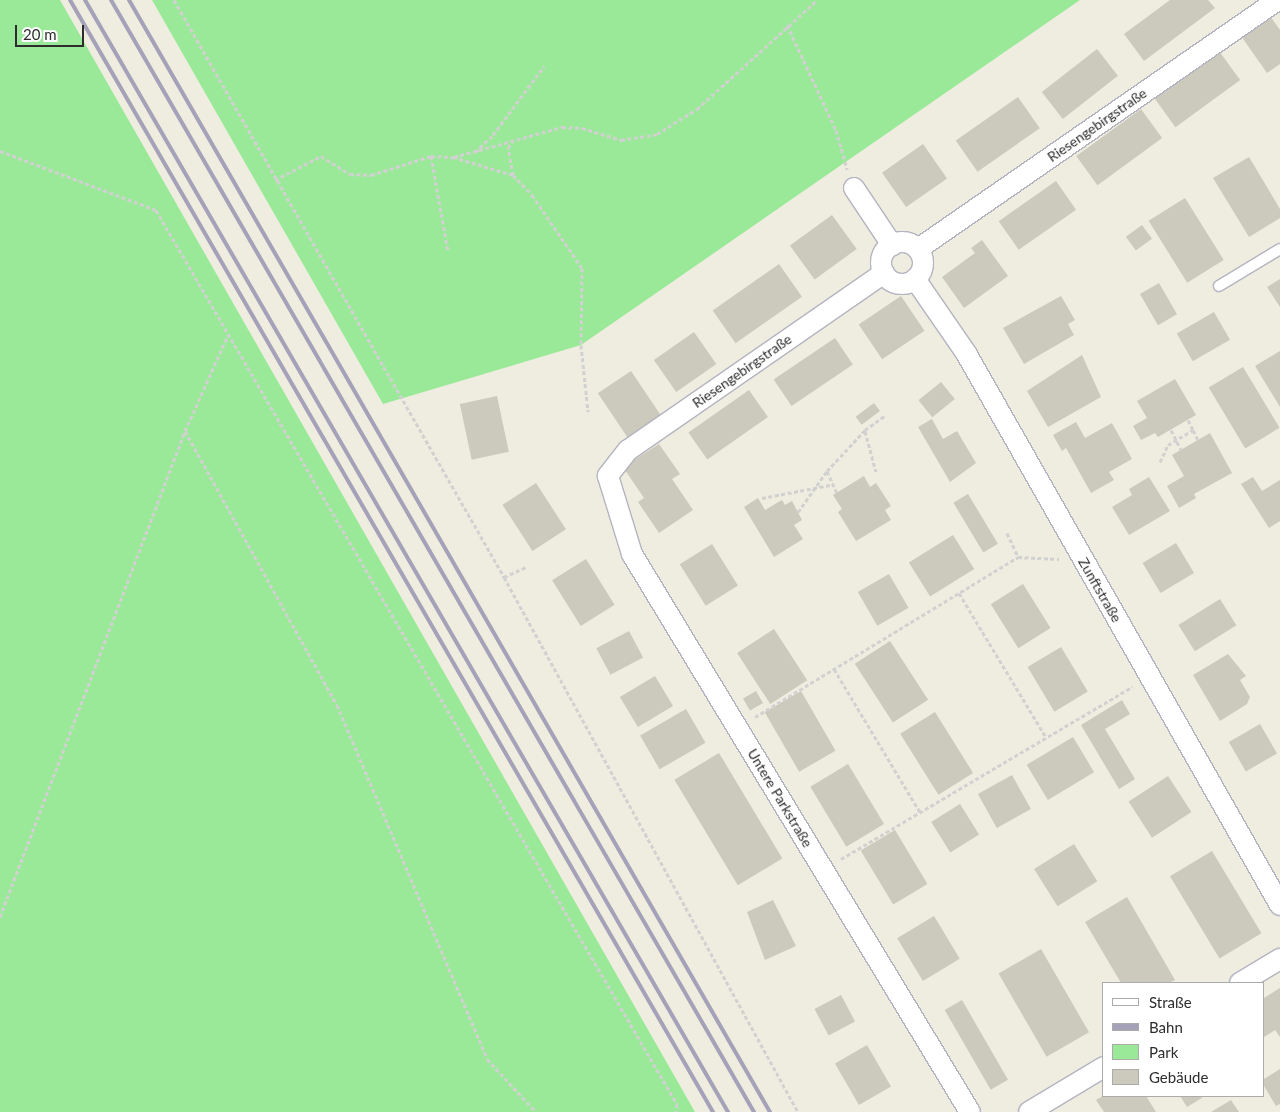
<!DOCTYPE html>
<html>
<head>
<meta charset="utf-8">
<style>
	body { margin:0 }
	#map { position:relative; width:1280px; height:1112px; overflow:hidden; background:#efeddf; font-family:Lato,sans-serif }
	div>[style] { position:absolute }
	.green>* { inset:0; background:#9ae998 }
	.building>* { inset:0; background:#cbcabd; transform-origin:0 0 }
	.path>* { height:3px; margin-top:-1.5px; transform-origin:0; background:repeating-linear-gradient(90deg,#d1d1d1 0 4px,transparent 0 6.5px) }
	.roads { filter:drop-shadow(1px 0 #b4b3c1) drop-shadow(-1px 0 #b4b3c1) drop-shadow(0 1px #b4b3c1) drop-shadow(0 -1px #b4b3c1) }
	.service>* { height:10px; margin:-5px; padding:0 5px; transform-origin:5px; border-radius:5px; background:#fff }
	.minor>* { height:20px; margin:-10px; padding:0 10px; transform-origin:10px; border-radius:10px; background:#fff }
	.minor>.ring { margin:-10px; padding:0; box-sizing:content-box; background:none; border:20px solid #fff; border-radius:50% }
	.rail>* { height:4px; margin:-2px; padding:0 2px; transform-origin:2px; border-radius:2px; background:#a5a1b8 }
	span { translate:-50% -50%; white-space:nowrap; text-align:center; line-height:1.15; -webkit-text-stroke:4px #fff; paint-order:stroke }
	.street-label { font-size:14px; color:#2d2d2d }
	.legend { position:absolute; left:1102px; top:982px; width:162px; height:115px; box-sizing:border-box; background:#fff; border:1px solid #ababab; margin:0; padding:6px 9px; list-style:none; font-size:15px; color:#2d2d2d }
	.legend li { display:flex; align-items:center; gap:10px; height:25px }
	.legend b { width:25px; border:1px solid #ababab }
	.scale { position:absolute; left:15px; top:25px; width:69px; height:22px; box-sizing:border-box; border:2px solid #2d2d2d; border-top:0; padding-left:6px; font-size:15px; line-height:18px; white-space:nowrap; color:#2d2d2d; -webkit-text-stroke:4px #fff; paint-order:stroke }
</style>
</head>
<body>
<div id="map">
	<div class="green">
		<div style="clip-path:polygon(0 0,60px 0,695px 1112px,0 1112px)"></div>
		<div style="clip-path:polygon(152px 0,1080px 0,581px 345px,383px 404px)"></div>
	</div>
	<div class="building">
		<div style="clip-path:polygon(1170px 0,1208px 0,1215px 8px,1144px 61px,1124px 34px)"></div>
		<div style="clip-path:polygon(1270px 16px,1280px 30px,1280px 64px,1267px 73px,1241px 36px)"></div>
		<div style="left:1097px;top:49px;width:34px;height:70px;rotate:52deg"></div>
		<div style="left:1219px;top:51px;width:36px;height:80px;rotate:54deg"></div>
		<div style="left:1018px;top:97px;width:38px;height:76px;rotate:55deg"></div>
		<div style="left:1141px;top:109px;width:36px;height:80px;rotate:54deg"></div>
		<div style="left:923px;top:144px;width:42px;height:50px;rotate:55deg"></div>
		<div style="clip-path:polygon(1249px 157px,1280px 209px,1280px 218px,1249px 237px,1213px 178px)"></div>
		<div style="left:1056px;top:181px;width:35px;height:70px;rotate:55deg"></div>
		<div style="left:1185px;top:198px;width:73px;height:43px;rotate:58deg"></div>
		<div style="left:832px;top:215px;width:42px;height:52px;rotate:54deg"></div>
		<div style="left:1142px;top:225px;width:17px;height:20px;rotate:54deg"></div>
		<div style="clip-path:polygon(982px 240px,1008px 276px,964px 308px,942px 277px,975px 253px,971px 248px)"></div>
		<div style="left:779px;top:264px;width:40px;height:81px;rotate:55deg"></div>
		<div style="clip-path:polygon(1280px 279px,1280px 307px,1267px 287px)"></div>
		<div style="left:1159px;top:283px;width:36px;height:22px;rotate:60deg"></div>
		<div style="left:901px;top:296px;width:42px;height:51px;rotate:56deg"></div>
		<div style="clip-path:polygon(1061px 296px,1075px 320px,1068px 324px,1074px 335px,1024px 364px,1003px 328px)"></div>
		<div style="left:1214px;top:312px;width:32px;height:43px;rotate:60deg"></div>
		<div style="left:694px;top:332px;width:39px;height:49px;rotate:55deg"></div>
		<div style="left:835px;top:338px;width:32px;height:74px;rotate:56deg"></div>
		<div style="clip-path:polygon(1280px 351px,1280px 407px,1255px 366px)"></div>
		<div style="clip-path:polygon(1082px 355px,1101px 397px,1048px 427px,1027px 391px)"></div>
		<div style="left:1243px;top:367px;width:71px;height:40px;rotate:59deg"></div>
		<div style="left:631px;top:371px;width:53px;height:40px;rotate:56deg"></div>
		<div style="clip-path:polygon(1175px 379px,1196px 415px,1158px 437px,1155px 433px,1141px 440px,1133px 426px,1147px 418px,1137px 401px)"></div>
		<div style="left:941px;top:382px;width:22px;height:29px;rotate:51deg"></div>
		<div style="left:749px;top:390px;width:33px;height:74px;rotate:55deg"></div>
		<div style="left:497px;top:396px;width:57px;height:38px;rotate:78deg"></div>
		<div style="left:874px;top:403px;width:10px;height:23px;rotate:53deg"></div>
		<div style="clip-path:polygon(932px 419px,943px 439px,957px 431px,976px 463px,950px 482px,918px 427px)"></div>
		<div style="clip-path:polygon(1076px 422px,1085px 438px,1112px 423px,1132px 459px,1109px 472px,1114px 480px,1091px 493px,1066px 448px,1062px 451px,1053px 435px)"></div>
		<div style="clip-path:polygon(1210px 433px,1232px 473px,1194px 494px,1196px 498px,1179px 508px,1167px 486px,1184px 476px,1172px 455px)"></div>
		<div style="clip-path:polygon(659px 444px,680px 474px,672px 479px,693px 510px,659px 533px,638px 502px,644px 498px,623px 467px)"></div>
		<div style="clip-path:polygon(864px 476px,870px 487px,876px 483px,891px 506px,885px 510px,891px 520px,856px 541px,838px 512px,842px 509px,833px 495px)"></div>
		<div style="clip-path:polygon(1149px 477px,1170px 511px,1129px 535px,1112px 507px,1132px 495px,1129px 489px)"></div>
		<div style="clip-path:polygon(1253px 477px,1262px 491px,1280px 480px,1280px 521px,1269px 528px,1241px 484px)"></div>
		<div style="left:536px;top:483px;width:55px;height:40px;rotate:57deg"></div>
		<div style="left:968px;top:494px;width:58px;height:17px;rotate:59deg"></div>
		<div style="clip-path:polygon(758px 498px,765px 510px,782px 500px,785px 505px,792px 501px,802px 520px,794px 525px,803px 539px,774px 557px,744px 507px)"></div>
		<div style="left:953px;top:535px;width:40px;height:52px;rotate:58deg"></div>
		<div style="left:1176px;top:543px;width:35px;height:39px;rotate:59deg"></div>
		<div style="left:712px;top:544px;width:49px;height:38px;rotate:58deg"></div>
		<div style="left:586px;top:559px;width:54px;height:40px;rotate:58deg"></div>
		<div style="left:889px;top:574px;width:39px;height:36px;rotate:60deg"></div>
		<div style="left:1023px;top:584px;width:52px;height:38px;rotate:58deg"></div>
		<div style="left:1220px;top:599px;width:31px;height:49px;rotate:58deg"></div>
		<div style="left:774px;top:629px;width:61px;height:44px;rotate:57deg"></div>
		<div style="left:629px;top:631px;width:30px;height:37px;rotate:62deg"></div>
		<div style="left:890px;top:641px;width:70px;height:42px;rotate:57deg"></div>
		<div style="left:1061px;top:647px;width:52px;height:39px;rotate:59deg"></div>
		<div style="clip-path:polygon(1228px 654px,1246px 676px,1240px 680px,1250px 697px,1247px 704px,1220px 721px,1193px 675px)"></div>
		<div style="left:655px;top:676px;width:35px;height:41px;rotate:59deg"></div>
		<div style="left:756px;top:691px;width:14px;height:15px;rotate:60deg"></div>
		<div style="left:801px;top:691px;width:69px;height:42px;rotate:60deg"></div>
		<div style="clip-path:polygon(1122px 700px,1130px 714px,1105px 729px,1135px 779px,1119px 789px,1081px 725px)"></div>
		<div style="left:686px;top:709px;width:39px;height:53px;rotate:60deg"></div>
		<div style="left:935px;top:712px;width:72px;height:41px;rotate:58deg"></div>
		<div style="left:1260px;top:724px;width:34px;height:36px;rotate:60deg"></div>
		<div style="left:1073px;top:737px;width:41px;height:54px;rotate:59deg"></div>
		<div style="left:719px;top:753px;width:123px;height:52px;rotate:59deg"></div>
		<div style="left:848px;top:764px;width:70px;height:44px;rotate:59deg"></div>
		<div style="left:1012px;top:775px;width:39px;height:39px;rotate:61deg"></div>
		<div style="left:1168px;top:776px;width:43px;height:47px;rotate:57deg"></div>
		<div style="left:960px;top:804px;width:36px;height:34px;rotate:58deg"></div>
		<div style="left:895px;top:830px;width:63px;height:40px;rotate:59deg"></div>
		<div style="left:1074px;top:844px;width:44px;height:47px;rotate:58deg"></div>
		<div style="left:1212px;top:851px;width:96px;height:49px;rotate:59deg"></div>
		<div style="clip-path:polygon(1127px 897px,1175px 980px,1169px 983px,1121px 983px,1085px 922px)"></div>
		<div style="clip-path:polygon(773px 900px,796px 946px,765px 960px,747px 912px)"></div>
		<div style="left:934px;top:916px;width:50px;height:43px;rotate:59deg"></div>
		<div style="left:1041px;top:949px;width:96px;height:49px;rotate:60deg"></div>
		<div style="clip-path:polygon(1280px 988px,1280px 1037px,1275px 1030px,1264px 1037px,1264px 998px)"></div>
		<div style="left:841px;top:995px;width:30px;height:30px;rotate:62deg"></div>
		<div style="left:962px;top:1000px;width:92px;height:20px;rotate:60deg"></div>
		<div style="left:867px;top:1045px;width:48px;height:37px;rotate:60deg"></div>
		<div style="clip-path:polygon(1280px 1069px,1280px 1104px,1276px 1106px,1264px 1086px,1264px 1079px)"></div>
		<div style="clip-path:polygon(1103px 1096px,1146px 1096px,1156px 1112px,1104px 1112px,1096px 1100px)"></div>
		<div style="clip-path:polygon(1180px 1096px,1200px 1096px,1202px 1098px,1187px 1107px)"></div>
		<div style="clip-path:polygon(1231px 1100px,1239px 1112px,1211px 1112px)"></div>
	</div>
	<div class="path">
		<div style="left:174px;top:0;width:665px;rotate:60.23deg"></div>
		<div style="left:504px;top:577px;width:24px;rotate:-24deg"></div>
		<div style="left:787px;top:25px;width:116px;rotate:65deg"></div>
		<div style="left:836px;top:130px;width:41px;rotate:74.2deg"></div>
		<div style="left:0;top:151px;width:167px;rotate:20.7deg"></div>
		<div style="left:156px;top:210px;width:1035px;rotate:59.77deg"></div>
		<div style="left:677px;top:1104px;width:8px;rotate:97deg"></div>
		<div style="left:475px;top:152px;width:25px;rotate:-43deg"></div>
		<div style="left:493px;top:135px;width:86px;rotate:-53.5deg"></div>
		<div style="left:431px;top:156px;width:97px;rotate:79.9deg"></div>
		<div style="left:454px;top:157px;width:112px;rotate:-15.5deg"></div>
		<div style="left:562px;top:127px;width:20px;rotate:3deg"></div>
		<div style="left:582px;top:128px;width:41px;rotate:17.1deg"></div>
		<div style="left:621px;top:140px;width:36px;rotate:-9deg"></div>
		<div style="left:657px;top:134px;width:47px;rotate:-32deg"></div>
		<div style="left:697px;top:109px;width:162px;rotate:-42.2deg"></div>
		<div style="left:513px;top:175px;width:27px;rotate:-100deg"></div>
		<div style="left:508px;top:148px;width:9px;rotate:-58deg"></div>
		<div style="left:275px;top:180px;width:52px;rotate:-27.6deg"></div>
		<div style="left:321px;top:156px;width:34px;rotate:32deg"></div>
		<div style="left:350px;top:174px;width:21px;rotate:3deg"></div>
		<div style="left:371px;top:175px;width:63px;rotate:-17.6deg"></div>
		<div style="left:431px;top:156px;width:22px;rotate:3deg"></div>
		<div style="left:453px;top:157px;width:63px;rotate:16.7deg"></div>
		<div style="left:513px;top:175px;width:28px;rotate:46deg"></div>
		<div style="left:532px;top:195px;width:88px;rotate:55.6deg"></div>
		<div style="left:582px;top:268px;width:77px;rotate:90.7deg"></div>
		<div style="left:581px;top:345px;width:67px;rotate:84deg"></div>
		<div style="left:1188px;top:420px;width:11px;rotate:63deg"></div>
		<div style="left:1171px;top:430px;width:22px;rotate:63deg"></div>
		<div style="left:185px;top:431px;width:313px;rotate:61deg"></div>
		<div style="left:337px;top:705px;width:384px;rotate:67deg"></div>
		<div style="left:487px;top:1059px;width:72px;rotate:47.2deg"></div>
		<div style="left:865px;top:431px;width:42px;rotate:75deg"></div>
		<div style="left:1160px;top:462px;width:19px;rotate:-65deg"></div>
		<div style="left:1168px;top:445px;width:29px;rotate:-31deg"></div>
		<div style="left:1193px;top:430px;width:11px;rotate:63deg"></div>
		<div style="left:827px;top:471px;width:24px;rotate:66deg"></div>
		<div style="left:762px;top:498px;width:69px;rotate:-10.8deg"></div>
		<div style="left:798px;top:512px;width:50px;rotate:-54.7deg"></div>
		<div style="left:827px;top:471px;width:56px;rotate:-47.2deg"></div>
		<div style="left:865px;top:430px;width:26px;rotate:-36deg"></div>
		<div style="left:1007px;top:533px;width:26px;rotate:65deg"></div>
		<div style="left:504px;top:577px;width:610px;rotate:61.21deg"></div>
		<div style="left:959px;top:593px;width:168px;rotate:58.9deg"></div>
		<div style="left:834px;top:669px;width:167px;rotate:59deg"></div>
		<div style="left:755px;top:717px;width:308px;rotate:-31.3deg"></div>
		<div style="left:1018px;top:557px;width:41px;rotate:2.8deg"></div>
		<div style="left:841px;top:859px;width:339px;rotate:-30.6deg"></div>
		<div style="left:0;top:917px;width:520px;rotate:-69.16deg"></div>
		<div style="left:185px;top:431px;width:105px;rotate:-65.9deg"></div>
	</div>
	<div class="roads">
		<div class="service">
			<div style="left:1219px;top:286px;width:71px;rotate:-31.2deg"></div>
		</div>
		<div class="minor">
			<div style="left:854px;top:188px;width:69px;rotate:56.3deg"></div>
			<div class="ring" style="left:881px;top:242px;width:22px;height:22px"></div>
			<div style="left:918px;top:249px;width:437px;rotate:-34.7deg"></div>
			<div style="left:884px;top:273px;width:311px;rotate:145.3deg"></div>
			<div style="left:628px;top:450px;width:33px;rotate:128deg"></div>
			<div style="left:608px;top:476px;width:82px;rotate:72.9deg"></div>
			<div style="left:632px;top:554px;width:652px;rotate:58.8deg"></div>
			<div style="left:915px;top:279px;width:90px;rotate:55.4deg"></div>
			<div style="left:966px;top:353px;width:635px;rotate:60.37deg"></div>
			<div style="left:1240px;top:983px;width:47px;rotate:-31deg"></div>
			<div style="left:1029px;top:1112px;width:87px;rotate:-31deg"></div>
		</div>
	</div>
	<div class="rail">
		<div style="left:70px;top:0;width:1285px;rotate:59.96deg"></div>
		<div style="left:85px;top:0;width:1285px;rotate:59.96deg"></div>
		<div style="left:111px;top:0;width:1285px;rotate:59.96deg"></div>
		<div style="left:129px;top:0;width:1284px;rotate:60.04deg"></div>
	</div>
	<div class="street-label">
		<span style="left:1097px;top:125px;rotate:-35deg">Riesengebirgstraße</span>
		<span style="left:742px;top:371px;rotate:-35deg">Riesengebirgstraße</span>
		<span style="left:1100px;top:590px;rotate:60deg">Zunftstraße</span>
		<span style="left:780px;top:798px;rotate:59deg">Untere Parkstraße</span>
	</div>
	<ul class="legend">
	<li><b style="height:6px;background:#fff"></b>Straße</li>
	<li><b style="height:6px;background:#a5a1b8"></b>Bahn</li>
	<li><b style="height:14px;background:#9ae998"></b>Park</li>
	<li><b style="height:14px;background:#cbcabd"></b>Gebäude</li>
	</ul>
	<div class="scale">20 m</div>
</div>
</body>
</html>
